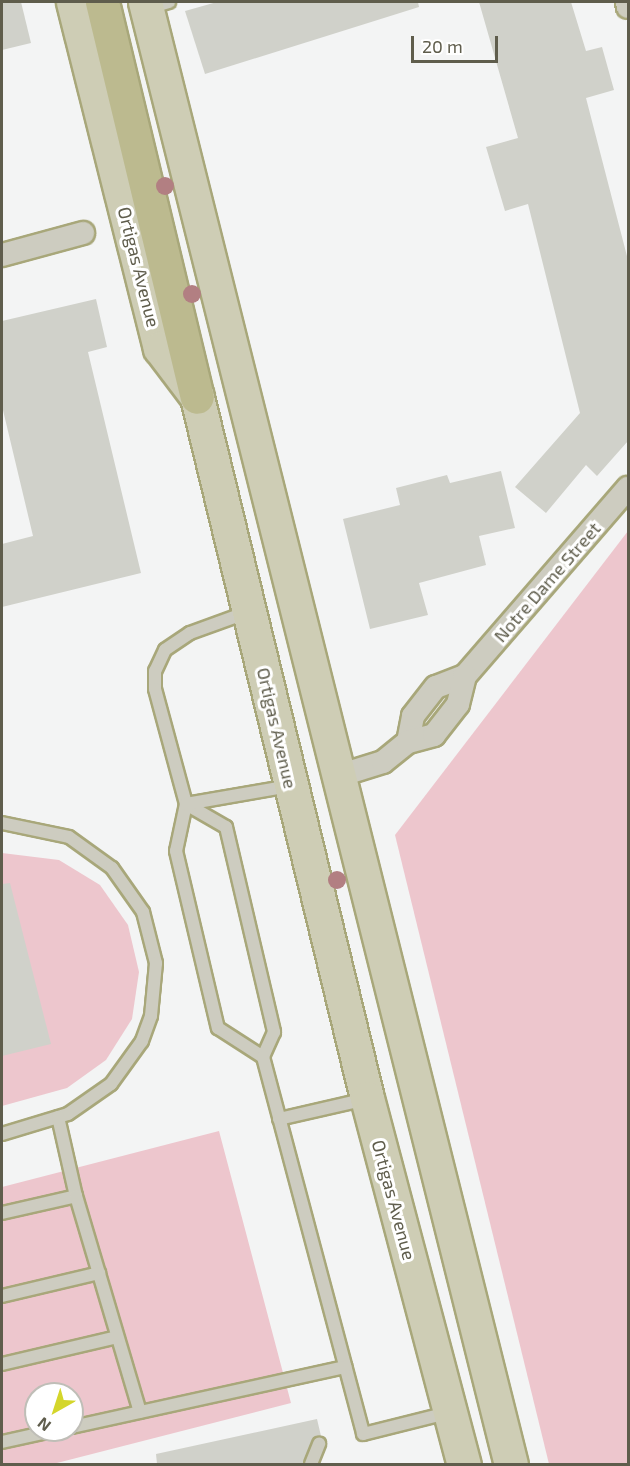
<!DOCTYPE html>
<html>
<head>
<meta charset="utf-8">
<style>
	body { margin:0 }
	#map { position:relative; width:630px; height:1466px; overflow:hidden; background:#f3f4f4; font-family:"Exo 2",sans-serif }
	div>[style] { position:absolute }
	.green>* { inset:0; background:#edc6cd }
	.building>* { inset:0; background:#d0d1ca }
	.roads { filter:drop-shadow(2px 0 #a8a77a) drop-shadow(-2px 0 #a8a77a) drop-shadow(0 2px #a8a77a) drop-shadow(0 -2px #a8a77a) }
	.lane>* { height:12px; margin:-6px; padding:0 6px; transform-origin:6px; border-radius:6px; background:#cdccc0 }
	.street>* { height:22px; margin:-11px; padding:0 11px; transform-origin:11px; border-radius:11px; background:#cdccc0 }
	.primary>* { height:33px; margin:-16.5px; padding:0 16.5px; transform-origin:16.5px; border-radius:16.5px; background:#cecdb5 }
	.highway>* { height:33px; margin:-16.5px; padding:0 16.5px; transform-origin:16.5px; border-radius:16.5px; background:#bcba8f }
	.trees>* { width:18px; height:18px; margin:-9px; border-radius:50%; background:#b27f82 }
	span { translate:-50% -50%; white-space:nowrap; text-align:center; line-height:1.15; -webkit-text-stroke:6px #fff; paint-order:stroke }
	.street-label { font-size:18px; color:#5f5d4c }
	.frame { position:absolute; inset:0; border:3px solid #5f5d4c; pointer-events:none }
	.north { position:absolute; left:24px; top:1382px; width:60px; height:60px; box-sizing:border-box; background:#fff; border:2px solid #bfbeb7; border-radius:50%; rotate:219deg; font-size:16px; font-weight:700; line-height:24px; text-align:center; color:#5f5d4c }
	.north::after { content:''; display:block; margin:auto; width:21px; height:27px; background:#d4d62b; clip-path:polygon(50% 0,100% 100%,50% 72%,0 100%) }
	.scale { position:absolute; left:411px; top:36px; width:87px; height:27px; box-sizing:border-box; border:3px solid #5f5d4c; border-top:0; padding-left:8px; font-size:18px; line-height:21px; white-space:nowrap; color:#5f5d4c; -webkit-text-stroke:4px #fff; paint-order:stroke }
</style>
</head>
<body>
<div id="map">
	<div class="green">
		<div style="clip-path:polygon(628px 531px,628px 1464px,549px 1464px,395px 835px)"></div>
		<div style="clip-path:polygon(2px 853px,59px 860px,100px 885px,128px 925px,139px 972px,132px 1019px,106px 1060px,67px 1088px,2px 1106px)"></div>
		<div style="clip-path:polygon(evenodd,219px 1131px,291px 1403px,53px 1464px,2px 1464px,2px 1187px,219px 1131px,36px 1394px,72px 1394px,72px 1430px,36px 1430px,36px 1394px)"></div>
	</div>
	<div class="building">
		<div style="clip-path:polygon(2px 2px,21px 2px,31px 43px,2px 50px)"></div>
		<div style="clip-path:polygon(217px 2px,418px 2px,419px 7px,205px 74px,185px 11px)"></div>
		<div style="clip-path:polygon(479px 2px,571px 2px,586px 51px,602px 47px,614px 90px,586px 98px,628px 260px,628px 441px,597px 476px,586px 465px,546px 513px,515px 487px,580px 413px,528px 204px,505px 211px,486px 147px,518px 138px)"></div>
		<div style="clip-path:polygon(96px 299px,107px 347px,88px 352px,141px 573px,2px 607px,2px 544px,33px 536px,2px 406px,2px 321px)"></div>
		<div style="clip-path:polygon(501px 471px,515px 528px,479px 536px,486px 565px,419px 583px,428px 615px,370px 629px,343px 519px,400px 505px,396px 488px,447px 475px,450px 483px)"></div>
		<div style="clip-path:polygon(10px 883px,51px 1044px,2px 1056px,2px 884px)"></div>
		<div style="clip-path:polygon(317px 1419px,321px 1436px,312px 1440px,303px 1464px,157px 1464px,156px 1454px)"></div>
	</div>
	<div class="roads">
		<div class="lane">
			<div style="left:148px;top:8px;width:22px;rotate:-16deg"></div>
			<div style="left:248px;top:612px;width:62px;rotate:160.1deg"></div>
			<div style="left:190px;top:633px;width:30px;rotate:146deg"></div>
			<div style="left:165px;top:650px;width:23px;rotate:115deg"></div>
			<div style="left:155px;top:671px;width:18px;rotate:90deg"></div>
			<div style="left:155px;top:689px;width:119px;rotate:74.9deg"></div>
			<div style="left:186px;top:804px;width:48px;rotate:102deg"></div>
			<div style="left:176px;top:851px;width:182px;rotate:76.7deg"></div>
			<div style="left:218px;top:1028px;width:54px;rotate:32.8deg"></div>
			<div style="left:186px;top:804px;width:46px;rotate:29.9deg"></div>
			<div style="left:226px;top:827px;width:211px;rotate:76.8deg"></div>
			<div style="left:274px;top:1032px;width:27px;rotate:114deg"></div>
			<div style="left:263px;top:1057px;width:390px;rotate:75.1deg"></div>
			<div style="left:363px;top:1434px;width:91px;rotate:-14deg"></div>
			<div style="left:186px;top:804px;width:106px;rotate:-9.8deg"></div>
			<div style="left:2px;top:823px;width:68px;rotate:11.8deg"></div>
			<div style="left:69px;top:837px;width:53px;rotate:35.8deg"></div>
			<div style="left:112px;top:868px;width:54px;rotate:54.8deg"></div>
			<div style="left:143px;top:912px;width:53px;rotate:75.7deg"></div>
			<div style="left:156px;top:963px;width:53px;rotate:95.4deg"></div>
			<div style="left:151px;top:1016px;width:27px;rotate:110deg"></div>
			<div style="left:142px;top:1041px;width:53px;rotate:125.8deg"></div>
			<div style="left:111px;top:1084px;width:52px;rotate:145.1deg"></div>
			<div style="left:68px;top:1114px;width:69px;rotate:163.1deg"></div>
			<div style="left:58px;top:1117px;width:81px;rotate:77.2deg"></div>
			<div style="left:279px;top:1119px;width:89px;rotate:-12.9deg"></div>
			<div style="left:2px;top:1213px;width:76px;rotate:-12.9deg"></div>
			<div style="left:76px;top:1196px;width:225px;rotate:73.5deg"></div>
			<div style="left:2px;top:1296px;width:100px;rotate:-13.3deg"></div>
			<div style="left:2px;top:1364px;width:118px;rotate:-13.2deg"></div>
			<div style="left:72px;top:1427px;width:280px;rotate:-12.4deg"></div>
			<div style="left:2px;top:1442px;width:55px;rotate:-12.5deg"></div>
			<div style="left:311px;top:1464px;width:22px;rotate:-68deg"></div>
		</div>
		<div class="street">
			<div style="left:627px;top:2px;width:5px;rotate:79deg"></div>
			<div style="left:2px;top:255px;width:84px;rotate:-15.2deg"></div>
			<div style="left:408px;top:742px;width:26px;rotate:-79deg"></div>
			<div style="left:413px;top:716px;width:37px;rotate:-52deg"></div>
			<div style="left:436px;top:687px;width:31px;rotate:-21deg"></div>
			<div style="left:465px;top:676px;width:249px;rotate:-49.1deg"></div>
			<div style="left:338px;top:776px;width:47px;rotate:-17.3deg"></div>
			<div style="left:383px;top:762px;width:32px;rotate:-39deg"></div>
			<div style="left:408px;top:742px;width:27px;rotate:-15deg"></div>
			<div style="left:434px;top:735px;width:39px;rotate:-52deg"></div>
			<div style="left:458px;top:704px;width:29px;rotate:-76deg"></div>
		</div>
		<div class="primary">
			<div style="left:73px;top:2px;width:357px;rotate:75.9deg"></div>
			<div style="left:160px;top:348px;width:61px;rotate:52.9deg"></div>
			<div style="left:197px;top:397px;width:721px;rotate:76.37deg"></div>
			<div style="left:367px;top:1098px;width:379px;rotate:75.2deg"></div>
			<div style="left:145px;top:2px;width:1507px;rotate:75.95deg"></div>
		</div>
		<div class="highway">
			<div style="left:102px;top:2px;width:406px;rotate:76.5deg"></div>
		</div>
	</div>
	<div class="trees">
		<div style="left:165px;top:186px"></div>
		<div style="left:192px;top:294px"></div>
		<div style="left:337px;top:880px"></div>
	</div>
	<div class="street-label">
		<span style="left:139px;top:267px;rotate:76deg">Ortigas Avenue</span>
		<span style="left:547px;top:582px;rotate:-49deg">Notre Dame Street</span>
		<span style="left:277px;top:728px;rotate:77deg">Ortigas Avenue</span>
		<span style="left:394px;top:1200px;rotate:75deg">Ortigas Avenue</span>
	</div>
	<div class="frame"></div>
	<div class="north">N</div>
	<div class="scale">20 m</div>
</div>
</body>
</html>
